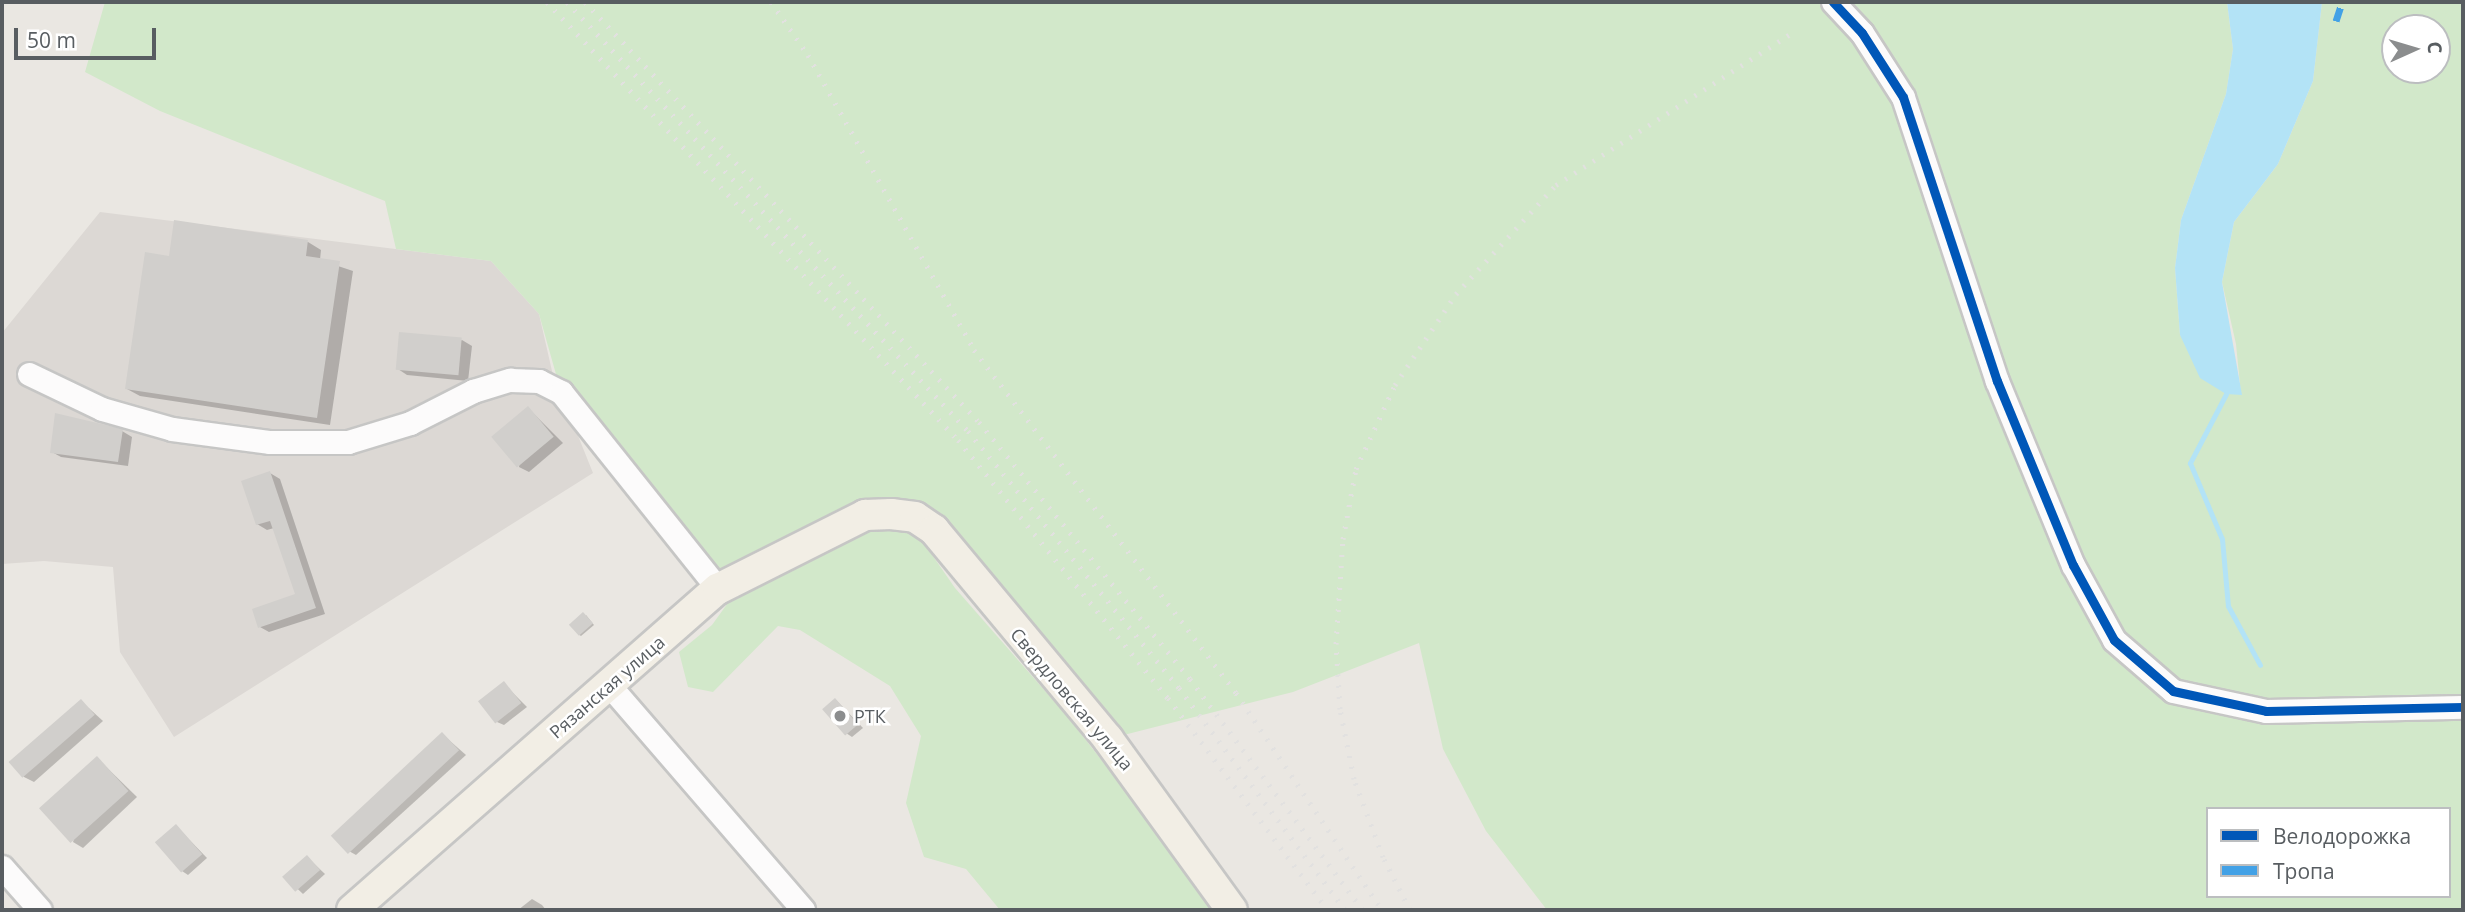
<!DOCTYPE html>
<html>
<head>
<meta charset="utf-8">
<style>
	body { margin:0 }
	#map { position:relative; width:2465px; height:912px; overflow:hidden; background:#eae7e2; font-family:"Open Sans",sans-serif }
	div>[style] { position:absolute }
	.industrial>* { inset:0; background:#dcd8d4 }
	.green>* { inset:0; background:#d2e8ca }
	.water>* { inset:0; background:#b3e3f6 }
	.shadow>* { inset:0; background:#0003 }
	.stream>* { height:5px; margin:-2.5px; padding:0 2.5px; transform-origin:2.5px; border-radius:2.5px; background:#b3e3f6 }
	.building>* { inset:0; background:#d1cfcc; transform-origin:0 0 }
	.roads { filter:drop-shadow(2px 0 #c6c6c5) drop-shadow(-2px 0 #c6c6c5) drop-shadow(0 2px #c6c6c5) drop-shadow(0 -2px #c6c6c5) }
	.minor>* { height:23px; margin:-11.5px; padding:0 11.5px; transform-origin:11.5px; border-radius:11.5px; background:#fcfbfb }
	.major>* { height:30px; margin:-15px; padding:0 15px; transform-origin:15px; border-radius:15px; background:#f2eee5 }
	.rail>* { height:5px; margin-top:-2.5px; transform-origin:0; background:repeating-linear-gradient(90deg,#e2e1e0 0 2px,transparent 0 11px) }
	.quiet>* { height:7px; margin-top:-3.5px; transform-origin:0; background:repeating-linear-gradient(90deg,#42a1e6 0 14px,transparent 0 21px) }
	.cycleway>* { height:9px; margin:-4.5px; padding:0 4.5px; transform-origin:4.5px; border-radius:4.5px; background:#0057b8 }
	.dots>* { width:19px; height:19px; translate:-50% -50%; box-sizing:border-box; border:4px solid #fff; border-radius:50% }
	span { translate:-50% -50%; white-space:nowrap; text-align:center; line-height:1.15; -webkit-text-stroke:5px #fff; paint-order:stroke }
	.street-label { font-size:18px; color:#585d61 }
	.poi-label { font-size:18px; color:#585d61 }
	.left { translate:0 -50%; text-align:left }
	.frame { position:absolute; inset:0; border:4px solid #585d61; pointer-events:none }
	.legend { position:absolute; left:2206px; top:807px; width:245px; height:91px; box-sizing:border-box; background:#fff; border:2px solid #bcbec0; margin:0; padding:9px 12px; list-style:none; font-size:21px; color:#585d61 }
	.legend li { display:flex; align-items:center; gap:14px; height:35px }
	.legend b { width:35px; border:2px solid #bcbec0 }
	.north { position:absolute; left:2381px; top:14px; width:70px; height:70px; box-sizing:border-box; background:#fff; border:2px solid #bcbec0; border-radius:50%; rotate:86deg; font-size:19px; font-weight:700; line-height:28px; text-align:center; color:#585d61 }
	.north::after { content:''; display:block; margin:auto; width:24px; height:32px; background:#8b8d8e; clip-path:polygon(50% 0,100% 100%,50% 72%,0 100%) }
	.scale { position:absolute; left:14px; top:28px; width:142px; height:32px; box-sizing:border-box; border:4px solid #585d61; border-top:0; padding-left:9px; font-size:21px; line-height:24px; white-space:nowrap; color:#585d61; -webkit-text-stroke:5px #fff; paint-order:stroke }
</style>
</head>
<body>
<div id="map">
	<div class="industrial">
		<div style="clip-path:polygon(100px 212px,491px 261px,539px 314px,552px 371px,593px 473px,174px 737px,120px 652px,113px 567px,44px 561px,2px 564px,2px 333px)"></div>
	</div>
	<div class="green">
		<div style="clip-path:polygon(evenodd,105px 2px,2227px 2px,2233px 49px,2226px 94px,2181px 220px,2175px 268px,2180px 335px,2241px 395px,2236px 344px,2222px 282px,2234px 222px,2278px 164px,2313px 81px,2322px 2px,2463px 2px,2463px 910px,1547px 910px,1486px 831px,1443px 749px,1419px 643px,1293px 692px,1108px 739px,934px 530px,891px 514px,718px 589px,561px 392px,539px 314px,491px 261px,396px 249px,385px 201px,160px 111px,85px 72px,105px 2px,2395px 28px,2437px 28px,2437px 70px,2395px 70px,2395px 28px,105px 2px,2208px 809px,2449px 809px,2449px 896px,2208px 896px,2208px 809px)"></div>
		<div style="clip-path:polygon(896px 526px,919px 536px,955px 588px,1067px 716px,1219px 910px,1000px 910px,966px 869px,924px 857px,906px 803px,921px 736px,890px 686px,800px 630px,778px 626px,713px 692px,688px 687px,679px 652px,712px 625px,730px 600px,867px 530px)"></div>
	</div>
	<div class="water">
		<div style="clip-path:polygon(2227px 2px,2322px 2px,2313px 81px,2278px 164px,2234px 222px,2222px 282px,2242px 395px,2226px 394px,2200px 378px,2180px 335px,2175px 268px,2181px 220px,2226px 94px,2233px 49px)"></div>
	</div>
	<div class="shadow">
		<div style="clip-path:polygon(308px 242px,321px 250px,320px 260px,353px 271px,330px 425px,140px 396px,127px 389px,170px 258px)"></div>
		<div style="clip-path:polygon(462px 340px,472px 346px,468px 381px,407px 375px,398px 369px)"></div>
		<div style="clip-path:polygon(528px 408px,563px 443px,529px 472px,519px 467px)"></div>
		<div style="clip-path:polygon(122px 431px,132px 437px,128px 466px,61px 457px,52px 452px)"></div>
		<div style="clip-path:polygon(270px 473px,280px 479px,325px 614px,269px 632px,260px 627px,297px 595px,274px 528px,267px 530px,257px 524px)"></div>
		<div style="clip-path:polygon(586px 615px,594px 625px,581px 636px,578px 634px)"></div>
		<div style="clip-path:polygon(504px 684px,527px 707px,504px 725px,497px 722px)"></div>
		<div style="clip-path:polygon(836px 700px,863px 728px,852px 737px,846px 733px)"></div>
		<div style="clip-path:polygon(81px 701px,103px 721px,34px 782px,24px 777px,12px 762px)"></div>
		<div style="clip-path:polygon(442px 734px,466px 755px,356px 855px,347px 850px)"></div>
		<div style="clip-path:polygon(98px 759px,137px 797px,83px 848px,73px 842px)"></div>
		<div style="clip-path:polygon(176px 826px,207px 858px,188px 875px,182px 871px)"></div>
		<div style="clip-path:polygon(308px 858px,325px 874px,303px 894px,285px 877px)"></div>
		<div style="clip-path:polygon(532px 899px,542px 905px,546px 910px,518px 910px)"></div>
	</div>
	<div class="stream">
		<div style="left:2226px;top:394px;width:78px;rotate:117.6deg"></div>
		<div style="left:2190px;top:463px;width:82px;rotate:67.2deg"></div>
		<div style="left:2222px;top:539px;width:67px;rotate:84.9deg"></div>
		<div style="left:2228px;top:606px;width:67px;rotate:61.5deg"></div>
	</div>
	<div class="building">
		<div style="clip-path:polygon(174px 220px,308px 240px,306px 256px,340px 261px,317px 418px,125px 389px,145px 252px,169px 256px)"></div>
		<div style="left:399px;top:332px;width:63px;height:38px;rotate:5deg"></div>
		<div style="left:528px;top:406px;width:40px;height:48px;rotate:50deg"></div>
		<div style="clip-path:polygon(55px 413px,123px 429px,118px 462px,50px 453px)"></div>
		<div style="clip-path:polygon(270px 471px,316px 608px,258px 628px,252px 609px,295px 594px,270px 521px,256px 525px,241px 481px)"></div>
		<div style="left:583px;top:612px;width:15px;height:19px;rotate:48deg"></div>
		<div style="left:504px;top:681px;width:28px;height:33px;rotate:52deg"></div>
		<div style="left:835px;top:698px;width:35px;height:17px;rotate:49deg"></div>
		<div style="left:81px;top:699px;width:21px;height:96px;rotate:49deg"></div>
		<div style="left:442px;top:732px;width:25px;height:152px;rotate:47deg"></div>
		<div style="left:97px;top:756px;width:47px;height:78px;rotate:48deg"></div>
		<div style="left:176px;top:824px;width:40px;height:28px;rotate:49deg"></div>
		<div style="left:307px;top:855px;width:20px;height:33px;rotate:49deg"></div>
	</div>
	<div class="roads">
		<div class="minor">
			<div style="left:1833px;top:2px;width:42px;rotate:46.9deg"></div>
			<div style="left:1862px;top:33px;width:76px;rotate:57.4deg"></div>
			<div style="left:1903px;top:97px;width:299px;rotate:71.7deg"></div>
			<div style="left:1997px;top:381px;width:199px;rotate:67.6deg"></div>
			<div style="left:2073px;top:565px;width:85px;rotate:61.3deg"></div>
			<div style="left:2114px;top:640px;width:78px;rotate:40.8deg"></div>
			<div style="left:2173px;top:691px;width:95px;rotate:12.1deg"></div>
			<div style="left:2266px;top:711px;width:197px;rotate:-1.2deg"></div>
			<div style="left:29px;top:374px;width:81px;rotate:25.6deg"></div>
			<div style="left:102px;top:409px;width:73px;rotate:15.9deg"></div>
			<div style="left:172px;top:429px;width:99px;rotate:7.6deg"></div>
			<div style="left:270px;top:442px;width:78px"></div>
			<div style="left:348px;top:442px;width:65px;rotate:-17deg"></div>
			<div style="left:410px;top:423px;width:71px;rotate:-26.9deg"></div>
			<div style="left:473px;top:391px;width:39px;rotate:-17deg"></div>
			<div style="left:510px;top:380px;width:29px;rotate:2deg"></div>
			<div style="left:539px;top:381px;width:25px;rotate:27deg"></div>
			<div style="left:561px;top:392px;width:252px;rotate:51.4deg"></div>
			<div style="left:609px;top:685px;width:297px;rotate:49.2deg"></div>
			<div style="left:2px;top:867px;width:57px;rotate:48.5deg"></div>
		</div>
		<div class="major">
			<div style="left:352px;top:910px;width:487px;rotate:-41.3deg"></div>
			<div style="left:718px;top:589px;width:165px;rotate:-26.7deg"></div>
			<div style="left:865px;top:515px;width:26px;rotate:-2deg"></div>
			<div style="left:891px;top:514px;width:24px;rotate:7deg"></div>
			<div style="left:915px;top:517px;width:23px;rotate:34deg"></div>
			<div style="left:934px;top:530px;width:272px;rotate:50.2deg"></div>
			<div style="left:1108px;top:739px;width:211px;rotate:54.1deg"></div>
		</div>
	</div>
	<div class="rail">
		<div style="left:547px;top:2px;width:601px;rotate:46.82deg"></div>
		<div style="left:958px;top:440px;width:333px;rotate:50.9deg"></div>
		<div style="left:1168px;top:698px;width:266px;rotate:53deg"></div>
		<div style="left:567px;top:2px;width:587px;rotate:46.93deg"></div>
		<div style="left:968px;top:431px;width:333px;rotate:50.6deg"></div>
		<div style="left:1179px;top:688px;width:277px;rotate:53.2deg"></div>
		<div style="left:585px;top:2px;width:576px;rotate:46.83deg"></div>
		<div style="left:979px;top:422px;width:333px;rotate:50.6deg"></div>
		<div style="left:1190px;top:679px;width:289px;rotate:53.2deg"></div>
		<div style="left:771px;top:2px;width:65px;rotate:55.1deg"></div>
		<div style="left:808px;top:55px;width:338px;rotate:60.6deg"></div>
		<div style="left:974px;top:350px;width:432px;rotate:52.6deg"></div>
		<div style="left:1236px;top:693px;width:262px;rotate:56.1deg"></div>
		<div style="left:1410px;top:910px;width:59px;rotate:-117deg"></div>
		<div style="left:1383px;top:857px;width:83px;rotate:-110.4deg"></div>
		<div style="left:1354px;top:779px;width:71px;rotate:-101.3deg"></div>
		<div style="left:1340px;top:709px;width:65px;rotate:-93.5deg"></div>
		<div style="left:1336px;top:644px;width:105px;rotate:-86.2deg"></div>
		<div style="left:1343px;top:539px;width:71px;rotate:-79.5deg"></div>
		<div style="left:1356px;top:469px;width:93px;rotate:-65.1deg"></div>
		<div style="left:1395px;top:385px;width:110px;rotate:-56.2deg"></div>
		<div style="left:1456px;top:294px;width:148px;rotate:-47.5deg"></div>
		<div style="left:1556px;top:185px;width:278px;rotate:-32.8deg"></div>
	</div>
	<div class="quiet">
		<div style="left:2336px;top:21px;width:20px;rotate:-72deg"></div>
	</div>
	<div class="cycleway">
		<div style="left:1833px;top:2px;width:42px;rotate:46.9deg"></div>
		<div style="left:1862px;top:33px;width:76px;rotate:57.4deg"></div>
		<div style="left:1903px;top:97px;width:299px;rotate:71.7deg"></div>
		<div style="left:1997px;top:381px;width:199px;rotate:67.6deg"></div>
		<div style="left:2073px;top:565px;width:85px;rotate:61.3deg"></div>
		<div style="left:2114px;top:640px;width:78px;rotate:40.8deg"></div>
		<div style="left:2173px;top:691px;width:95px;rotate:12.1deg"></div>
		<div style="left:2266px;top:711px;width:197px;rotate:-1.2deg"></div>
	</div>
	<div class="dots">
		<div style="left:840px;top:716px;background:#8b8d8e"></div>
	</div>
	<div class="street-label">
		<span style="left:607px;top:687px;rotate:-41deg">Рязанская улица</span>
		<span style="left:1072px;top:699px;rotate:50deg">Свердловская улица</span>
	</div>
	<div class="poi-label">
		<span class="left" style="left:854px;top:716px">РТК</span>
	</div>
	<div class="frame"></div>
	<ul class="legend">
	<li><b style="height:9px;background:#0057b8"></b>Велодорожка</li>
	<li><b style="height:9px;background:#42a1e6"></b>Тропа</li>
	</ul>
	<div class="north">С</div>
	<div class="scale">50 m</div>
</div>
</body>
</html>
